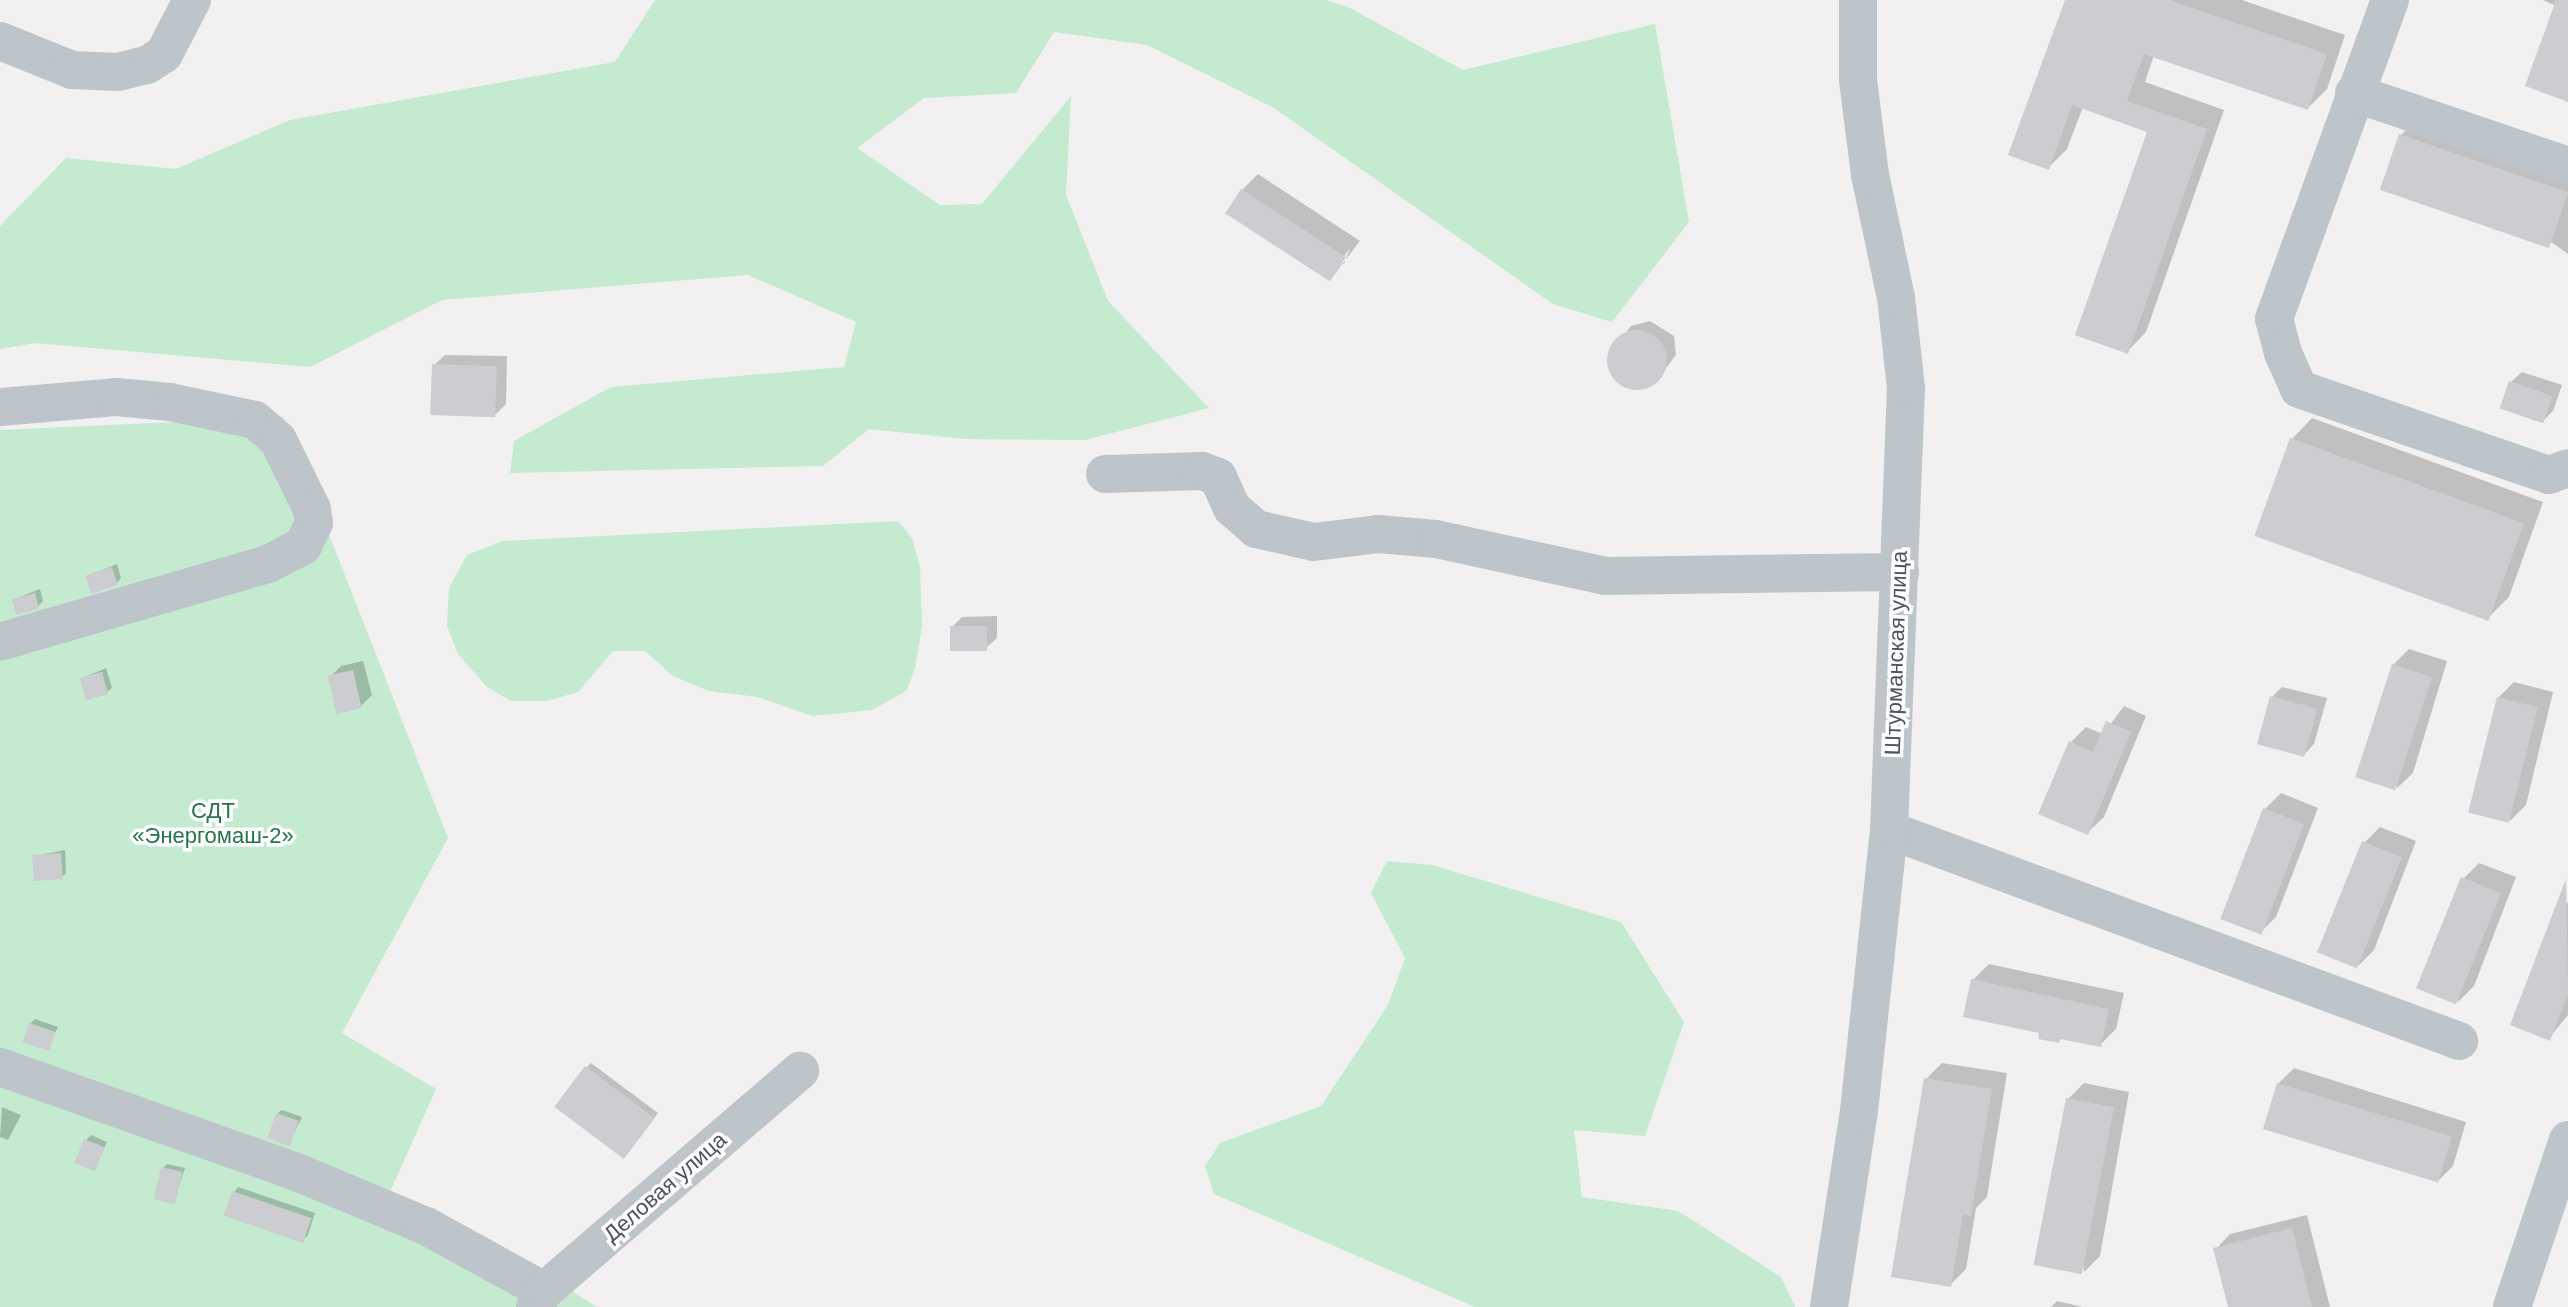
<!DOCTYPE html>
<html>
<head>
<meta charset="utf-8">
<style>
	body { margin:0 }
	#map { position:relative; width:2568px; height:1307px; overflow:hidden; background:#f2f0f0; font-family:Helvetica,sans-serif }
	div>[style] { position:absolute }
	.green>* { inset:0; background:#c4ead0 }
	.shadow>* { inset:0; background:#0003 }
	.building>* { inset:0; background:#cbcdd1; transform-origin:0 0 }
	.round { border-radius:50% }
	.minor>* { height:38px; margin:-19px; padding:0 19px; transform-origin:19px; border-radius:19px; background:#bdc5cb }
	span { translate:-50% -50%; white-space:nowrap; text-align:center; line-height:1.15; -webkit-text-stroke:7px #fff; paint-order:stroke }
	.street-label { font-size:22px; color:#4a545b }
	.park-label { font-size:22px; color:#237446 }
</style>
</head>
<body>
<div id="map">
	<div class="green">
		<div style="clip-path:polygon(655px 0,1325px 0,1348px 7px,1463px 70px,1655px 24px,1689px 222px,1612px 322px,1553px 304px,1274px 108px,1147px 45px,1054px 32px,1016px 93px,924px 98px,857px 148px,940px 205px,982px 204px,1071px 96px,1066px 195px,1108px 301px,1209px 408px,1085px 440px,965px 439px,869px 429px,823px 466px,510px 473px,514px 441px,611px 387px,844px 367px,856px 322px,748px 275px,442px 300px,310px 367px,35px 343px,0 349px,0 226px,66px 158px,176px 169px,290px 120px,615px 62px)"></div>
		<div style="clip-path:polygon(283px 417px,448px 838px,342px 1033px,436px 1089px,390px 1192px,527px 1263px,597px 1307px,0 1307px,0 430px)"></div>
		<div style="clip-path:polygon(898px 521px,912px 538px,920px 567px,922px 626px,915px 669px,906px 691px,872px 710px,812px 716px,758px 697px,709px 691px,673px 676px,645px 651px,613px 651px,578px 692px,547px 701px,511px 701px,486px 686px,458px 654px,447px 626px,449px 588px,467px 555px,503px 541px)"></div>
		<div style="clip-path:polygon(1387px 861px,1432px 865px,1621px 922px,1684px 1022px,1645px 1136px,1574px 1130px,1582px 1197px,1678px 1211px,1781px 1277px,1795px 1307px,1475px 1307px,1214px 1194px,1205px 1166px,1220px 1143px,1321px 1106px,1388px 1005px,1405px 958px,1371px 893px)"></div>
	</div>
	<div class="shadow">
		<div style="clip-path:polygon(2071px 0,2242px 0,2345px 35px,2327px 89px,2308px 108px,2154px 55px,2145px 82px,2224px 110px,2146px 332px,2127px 352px,2149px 131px,2083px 107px,2067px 149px,2048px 168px)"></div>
		<div style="clip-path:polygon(2543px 0,2568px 0,2568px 100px,2556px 6px)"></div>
		<div style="clip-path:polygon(2422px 114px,2568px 165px,2568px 254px,2401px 135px)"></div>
		<div style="clip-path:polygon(evenodd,1258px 174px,1360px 241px,1330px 280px,1242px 190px,1258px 174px,1350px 248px,1344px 264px,1339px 264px,1350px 248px)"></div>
		<div style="clip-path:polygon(1650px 321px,1674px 336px,1676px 355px,1655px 382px,1636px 388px,1612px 373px,1610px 354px,1631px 326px)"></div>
		<div style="clip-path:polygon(445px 355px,507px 356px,506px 404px,496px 414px,434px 365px)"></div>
		<div style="clip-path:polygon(2522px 372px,2562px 385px,2553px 411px,2543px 421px,2511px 382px)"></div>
		<div style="clip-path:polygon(2312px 418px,2543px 502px,2509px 597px,2488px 618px,2291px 440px)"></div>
		<div style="clip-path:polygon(117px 564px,121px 578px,117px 583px,87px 576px)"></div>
		<div style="clip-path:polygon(40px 589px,43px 601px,38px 606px,15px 599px)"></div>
		<div style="clip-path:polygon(997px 616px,997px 638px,986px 648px,952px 627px,962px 617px)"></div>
		<div style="clip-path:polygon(2409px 649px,2447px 661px,2413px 773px,2397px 788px,2393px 665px)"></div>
		<div style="clip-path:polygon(363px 661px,372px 695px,361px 706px,330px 677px,341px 666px)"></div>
		<div style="clip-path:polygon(106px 668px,112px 688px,107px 692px,83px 678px)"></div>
		<div style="clip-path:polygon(2514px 682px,2553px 692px,2526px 805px,2510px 821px,2498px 698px)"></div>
		<div style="clip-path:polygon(2282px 687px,2327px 698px,2314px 744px,2304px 755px,2272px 697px)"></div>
		<div style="clip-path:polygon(2124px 706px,2146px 716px,2104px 817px,2088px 832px,2070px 743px,2086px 727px,2103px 734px)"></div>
		<div style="clip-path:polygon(2281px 793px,2318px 808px,2276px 917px,2260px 933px,2265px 809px)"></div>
		<div style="clip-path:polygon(2380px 827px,2416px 841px,2374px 950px,2358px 966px,2364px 843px)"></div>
		<div style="clip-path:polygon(65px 850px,66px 873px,62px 877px,34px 856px)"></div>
		<div style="clip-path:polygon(2479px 863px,2516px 877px,2474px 986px,2458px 1002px,2463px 879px)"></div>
		<div style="clip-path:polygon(2568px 902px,2568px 1015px,2549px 1038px,2554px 915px)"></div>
		<div style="clip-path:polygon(1989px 964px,2124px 993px,2116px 1029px,2100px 1045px,2063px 1037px,2058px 1041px,1973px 980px)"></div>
		<div style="clip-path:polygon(35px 1019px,58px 1027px,47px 1049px,30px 1024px)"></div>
		<div style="clip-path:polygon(591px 1063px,658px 1113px,628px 1153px,587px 1067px)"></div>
		<div style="clip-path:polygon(1942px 1063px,2007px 1073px,1987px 1197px,1976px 1208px,1966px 1269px,1950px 1285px,1926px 1079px)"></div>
		<div style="clip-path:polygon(2294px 1068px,2466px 1122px,2453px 1166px,2437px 1182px,2278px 1084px)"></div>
		<div style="clip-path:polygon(2084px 1083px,2129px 1092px,2100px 1256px,2084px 1272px,2068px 1099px)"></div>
		<div style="clip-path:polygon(2px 1107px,21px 1115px,8px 1140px,0 1137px)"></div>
		<div style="clip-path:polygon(282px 1110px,302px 1117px,289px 1144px,277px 1114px)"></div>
		<div style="clip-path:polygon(91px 1135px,107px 1142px,95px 1168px,86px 1140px)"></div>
		<div style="clip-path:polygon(167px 1164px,185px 1168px,174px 1201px,163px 1168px)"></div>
		<div style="clip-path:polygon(238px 1187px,315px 1213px,308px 1235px,303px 1240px,234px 1192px)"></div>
		<div style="clip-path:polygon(2307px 1215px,2330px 1307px,2230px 1307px,2216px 1249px,2230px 1234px)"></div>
		<div style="clip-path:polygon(2057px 1301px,2083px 1307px,2051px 1307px)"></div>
	</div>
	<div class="building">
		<div style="clip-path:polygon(2065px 0,2169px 0,2327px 54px,2308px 110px,2144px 54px,2127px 101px,2207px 129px,2128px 354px,2075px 335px,2147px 132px,2072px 105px,2049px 170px,2008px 155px)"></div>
		<div style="clip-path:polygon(2556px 0,2568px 0,2568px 102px,2525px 86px)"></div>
		<div style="left:2399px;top:134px;width:179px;height:59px;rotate:19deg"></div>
		<div style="left:1241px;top:189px;width:125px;height:29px;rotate:33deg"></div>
		<div class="round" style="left:1607px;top:330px;width:60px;height:60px"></div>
		<div style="left:432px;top:364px;width:65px;height:51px;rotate:2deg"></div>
		<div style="left:2509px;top:381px;width:46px;height:29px;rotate:19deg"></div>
		<div style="left:2290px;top:438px;width:249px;height:104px;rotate:20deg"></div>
		<div style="left:112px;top:567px;width:19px;height:28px;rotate:72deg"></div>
		<div style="left:35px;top:593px;width:16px;height:24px;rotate:75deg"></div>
		<div style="left:950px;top:626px;width:37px;height:25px"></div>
		<div style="left:2392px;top:664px;width:42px;height:119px;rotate:18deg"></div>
		<div style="left:353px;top:670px;width:39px;height:26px;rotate:77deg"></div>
		<div style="left:102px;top:672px;width:23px;height:23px;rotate:75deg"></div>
		<div style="left:2270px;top:696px;width:49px;height:50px;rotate:15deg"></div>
		<div style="left:2497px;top:697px;width:42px;height:119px;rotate:14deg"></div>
		<div style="clip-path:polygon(2106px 721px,2131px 732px,2088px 835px,2038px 814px,2069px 741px,2093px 752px)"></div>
		<div style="left:2263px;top:808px;width:44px;height:119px;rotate:21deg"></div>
		<div style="left:2362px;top:841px;width:43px;height:120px;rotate:22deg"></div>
		<div style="left:61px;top:853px;width:26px;height:29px;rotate:86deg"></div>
		<div style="left:2461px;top:877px;width:43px;height:120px;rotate:22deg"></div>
		<div style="clip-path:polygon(2566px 879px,2568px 994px,2550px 1041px,2510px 1025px)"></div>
		<div style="clip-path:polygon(1971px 979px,2109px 1009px,2101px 1047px,2060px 1039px,2059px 1043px,2038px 1039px,2039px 1033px,1963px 1017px)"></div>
		<div style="left:29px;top:1023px;width:28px;height:20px;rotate:19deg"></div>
		<div style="left:585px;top:1066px;width:87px;height:51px;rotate:37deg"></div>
		<div style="clip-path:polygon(1924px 1078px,1992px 1089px,1971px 1216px,1963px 1214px,1951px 1287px,1891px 1277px)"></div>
		<div style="left:2277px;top:1083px;width:183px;height:48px;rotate:17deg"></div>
		<div style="left:2066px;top:1098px;width:49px;height:170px;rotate:11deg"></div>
		<div style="left:276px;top:1113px;width:24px;height:27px;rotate:19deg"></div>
		<div style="left:84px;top:1139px;width:22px;height:26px;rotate:22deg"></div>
		<div style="left:161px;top:1167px;width:22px;height:33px;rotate:13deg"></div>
		<div style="left:232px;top:1191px;width:84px;height:26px;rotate:19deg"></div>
		<div style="clip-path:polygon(2292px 1228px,2312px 1307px,2228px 1307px,2213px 1248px)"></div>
	</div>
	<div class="minor">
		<div style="left:2390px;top:0;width:339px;rotate:110deg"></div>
		<div style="left:2274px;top:319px;width:35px;rotate:75deg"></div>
		<div style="left:2283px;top:353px;width:39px;rotate:66deg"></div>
		<div style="left:2299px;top:389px;width:264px;rotate:19deg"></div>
		<div style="left:2549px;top:475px;width:20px;rotate:-20deg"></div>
		<div style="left:0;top:41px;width:78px;rotate:21.9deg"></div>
		<div style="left:72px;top:70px;width:46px;rotate:2.5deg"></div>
		<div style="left:118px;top:72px;width:30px;rotate:-14deg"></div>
		<div style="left:147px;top:65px;width:20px;rotate:-33deg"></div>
		<div style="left:164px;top:54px;width:61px;rotate:-62.6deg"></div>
		<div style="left:2354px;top:93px;width:226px;rotate:18.8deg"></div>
		<div style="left:0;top:407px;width:116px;rotate:-4.9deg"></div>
		<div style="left:116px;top:397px;width:54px;rotate:5.3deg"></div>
		<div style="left:170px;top:402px;width:87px;rotate:12deg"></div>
		<div style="left:255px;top:420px;width:30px;rotate:41deg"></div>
		<div style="left:278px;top:440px;width:77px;rotate:63.8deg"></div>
		<div style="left:312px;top:509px;width:14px;rotate:82deg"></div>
		<div style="left:314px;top:523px;width:25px;rotate:116deg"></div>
		<div style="left:303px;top:546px;width:39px;rotate:153deg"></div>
		<div style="left:268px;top:564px;width:279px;rotate:163.8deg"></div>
		<div style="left:1105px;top:474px;width:97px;rotate:-1.8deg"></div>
		<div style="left:1202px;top:471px;width:17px;rotate:21deg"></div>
		<div style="left:1218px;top:477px;width:34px;rotate:66deg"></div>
		<div style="left:1232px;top:508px;width:32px;rotate:41deg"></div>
		<div style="left:1256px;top:529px;width:59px;rotate:12.6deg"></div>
		<div style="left:1314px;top:542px;width:64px;rotate:-7.1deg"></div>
		<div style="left:1378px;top:534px;width:58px;rotate:4.9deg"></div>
		<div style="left:1436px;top:539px;width:173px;rotate:12.3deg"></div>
		<div style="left:1605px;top:576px;width:295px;rotate:-0.8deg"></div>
		<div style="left:1889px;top:830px;width:608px;rotate:20.31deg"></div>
		<div style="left:0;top:1067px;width:317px;rotate:19.5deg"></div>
		<div style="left:299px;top:1173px;width:138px;rotate:22.7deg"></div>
		<div style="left:426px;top:1226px;width:135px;rotate:28.8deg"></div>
		<div style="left:535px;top:1307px;width:18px;rotate:-61deg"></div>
		<div style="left:544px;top:1291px;width:338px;rotate:-40.7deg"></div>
		<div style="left:1829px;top:1307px;width:198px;rotate:-81.3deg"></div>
		<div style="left:1859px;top:1111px;width:283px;rotate:-83.9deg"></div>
		<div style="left:1889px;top:830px;width:442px;rotate:-87.8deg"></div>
		<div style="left:1906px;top:388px;width:91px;rotate:-96.3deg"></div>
		<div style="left:1896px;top:298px;width:126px;rotate:-101.9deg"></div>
		<div style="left:1870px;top:175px;width:96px;rotate:-97.2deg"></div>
		<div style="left:1858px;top:80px;width:80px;rotate:-90deg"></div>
		<div style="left:2512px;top:1307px;width:176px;rotate:-71.5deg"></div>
	</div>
	<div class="street-label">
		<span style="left:1896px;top:653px;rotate:-88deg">Штурманская улица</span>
		<span style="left:665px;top:1187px;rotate:-41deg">Деловая улица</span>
	</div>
	<div class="park-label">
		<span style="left:213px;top:823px">СДТ<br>«Энергомаш-2»</span>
	</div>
</div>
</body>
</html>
